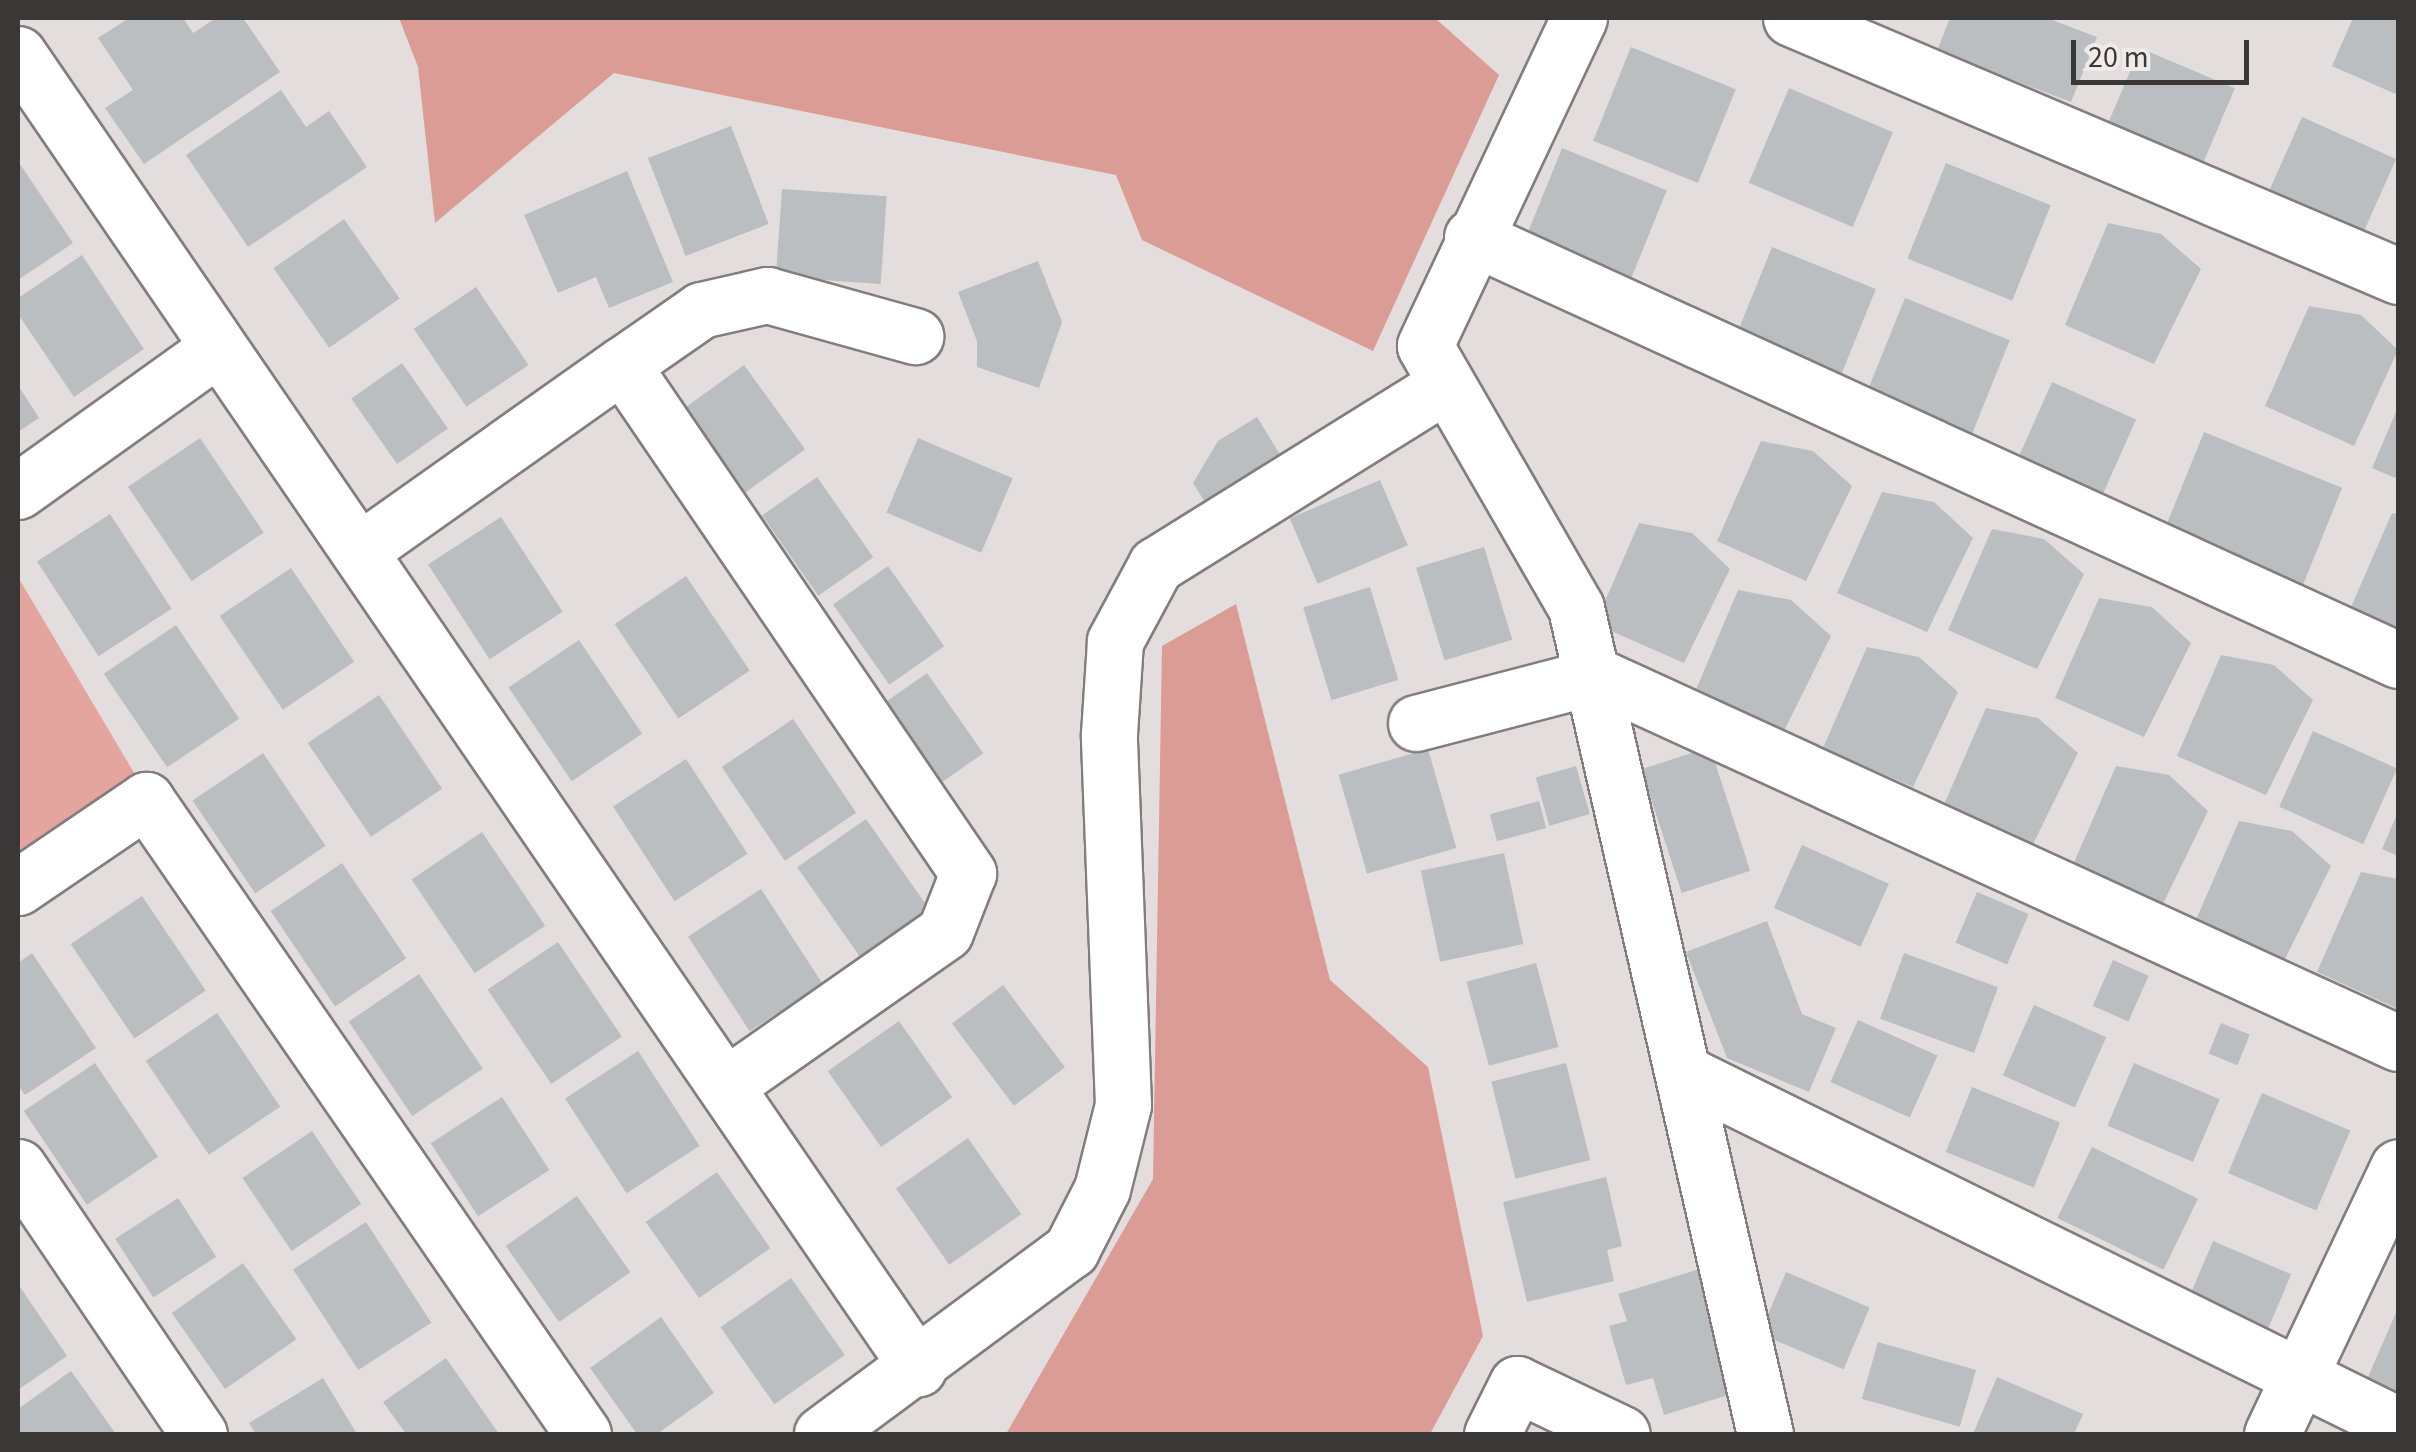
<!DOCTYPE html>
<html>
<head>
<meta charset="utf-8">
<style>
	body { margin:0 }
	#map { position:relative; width:2416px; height:1452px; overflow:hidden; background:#e3dedd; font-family:"Source Sans 3",sans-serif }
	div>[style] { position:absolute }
	.green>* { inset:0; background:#e4a59e }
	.forest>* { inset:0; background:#da9c94 }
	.building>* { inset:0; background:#babec0; transform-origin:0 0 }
	.roads { filter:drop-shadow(2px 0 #837e7d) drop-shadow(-2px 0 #837e7d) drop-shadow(0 2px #837e7d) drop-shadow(0 -2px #837e7d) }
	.minor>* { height:55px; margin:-27.5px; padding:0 27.5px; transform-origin:27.5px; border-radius:27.5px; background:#fff }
	.tertiary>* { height:55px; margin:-27.5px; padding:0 27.5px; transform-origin:27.5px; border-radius:27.5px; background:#fff }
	span { translate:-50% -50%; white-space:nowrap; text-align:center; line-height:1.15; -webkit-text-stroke:9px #f0ebea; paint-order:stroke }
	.frame { position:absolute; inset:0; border:20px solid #3a3837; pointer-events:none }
	.scale { position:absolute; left:2071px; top:40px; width:178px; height:45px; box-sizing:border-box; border:5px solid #3a3837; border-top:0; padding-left:12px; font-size:30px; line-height:35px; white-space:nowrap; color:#3a3837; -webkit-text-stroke:8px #f0ebea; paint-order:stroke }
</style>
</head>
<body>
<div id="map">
	<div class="green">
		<div style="clip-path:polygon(18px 577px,136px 776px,18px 858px)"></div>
	</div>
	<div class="forest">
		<div style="clip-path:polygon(399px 18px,1435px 18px,1499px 75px,1373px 351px,1142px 240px,1116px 175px,614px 73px,435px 223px,418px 67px)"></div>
		<div style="clip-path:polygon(1236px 604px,1330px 980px,1428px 1067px,1483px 1336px,1430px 1434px,1006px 1434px,1153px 1179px,1162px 646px)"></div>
	</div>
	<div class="building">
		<div style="clip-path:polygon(129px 18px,183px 18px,193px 33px,216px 18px,243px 18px,280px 72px,144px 164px,105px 108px,133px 90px,98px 38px)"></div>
		<div style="clip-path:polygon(1950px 18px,2047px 18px,2097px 37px,2071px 102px,1937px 51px)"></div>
		<div style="clip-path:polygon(2353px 18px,2398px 18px,2398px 95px,2332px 66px)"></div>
		<div style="left:1631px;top:47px;width:113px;height:101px;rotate:22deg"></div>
		<div style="left:2140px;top:48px;width:103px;height:82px;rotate:23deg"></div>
		<div style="left:1789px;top:88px;width:113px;height:103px;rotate:23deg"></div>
		<div style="clip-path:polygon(281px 90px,306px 127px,329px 111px,367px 167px,248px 247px,186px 155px)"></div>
		<div style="left:2302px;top:117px;width:103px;height:83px;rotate:24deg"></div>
		<div style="left:731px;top:126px;width:105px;height:89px;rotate:69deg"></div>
		<div style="left:1562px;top:148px;width:113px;height:103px;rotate:22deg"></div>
		<div style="clip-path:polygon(18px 161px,73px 243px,18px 280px)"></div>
		<div style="left:1946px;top:163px;width:113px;height:103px;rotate:22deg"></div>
		<div style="clip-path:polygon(627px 171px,673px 282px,609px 308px,596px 277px,558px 293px,524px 215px)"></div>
		<div style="left:782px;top:189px;width:105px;height:88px;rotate:4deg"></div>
		<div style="left:344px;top:219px;width:97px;height:86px;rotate:55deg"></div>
		<div style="clip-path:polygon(2108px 223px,2161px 234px,2201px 269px,2154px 364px,2065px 325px)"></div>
		<div style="left:1772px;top:247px;width:112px;height:102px;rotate:22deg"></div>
		<div style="clip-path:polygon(82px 255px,144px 349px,74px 397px,18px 314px,18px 298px)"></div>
		<div style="clip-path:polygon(1038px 261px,1062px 322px,1039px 388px,977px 367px,977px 341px,958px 292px)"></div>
		<div style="left:476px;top:287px;width:94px;height:75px;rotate:56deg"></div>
		<div style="left:1905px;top:298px;width:113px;height:102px;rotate:22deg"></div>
		<div style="clip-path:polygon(2309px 306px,2361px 315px,2398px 350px,2354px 446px,2265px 406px)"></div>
		<div style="left:402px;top:363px;width:80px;height:62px;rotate:55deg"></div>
		<div style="left:744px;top:365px;width:104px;height:89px;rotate:54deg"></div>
		<div style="left:2052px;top:382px;width:92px;height:83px;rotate:24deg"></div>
		<div style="clip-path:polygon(18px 385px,39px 418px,18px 432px)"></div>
		<div style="clip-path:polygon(2398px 407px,2398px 479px,2372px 468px)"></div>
		<div style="clip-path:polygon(1257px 417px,1287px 466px,1211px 512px,1193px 483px,1218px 441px)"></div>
		<div style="left:2204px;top:432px;width:149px;height:105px;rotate:22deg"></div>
		<div style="left:200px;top:438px;width:114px;height:87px;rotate:56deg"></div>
		<div style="left:918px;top:438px;width:103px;height:81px;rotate:23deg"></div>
		<div style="clip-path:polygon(1761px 441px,1813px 451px,1852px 486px,1806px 581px,1717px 541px)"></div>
		<div style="left:817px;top:477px;width:98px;height:67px;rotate:55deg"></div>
		<div style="left:1380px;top:480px;width:71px;height:98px;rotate:67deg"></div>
		<div style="clip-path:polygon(1882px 492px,1934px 502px,1973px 538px,1927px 632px,1837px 593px)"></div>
		<div style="clip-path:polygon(2392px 513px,2398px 514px,2398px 636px,2348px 614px)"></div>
		<div style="left:110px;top:514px;width:113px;height:87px;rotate:57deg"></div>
		<div style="left:501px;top:517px;width:113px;height:87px;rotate:57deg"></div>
		<div style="clip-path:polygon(1639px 523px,1692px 533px,1730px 569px,1684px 663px,1595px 624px)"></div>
		<div style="clip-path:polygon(1992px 529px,2044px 539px,2084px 574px,2037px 669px,1948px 630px)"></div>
		<div style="left:1484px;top:547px;width:97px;height:71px;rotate:73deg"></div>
		<div style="left:888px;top:566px;width:98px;height:67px;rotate:55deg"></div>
		<div style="left:291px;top:568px;width:113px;height:86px;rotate:56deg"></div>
		<div style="left:686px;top:576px;width:114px;height:86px;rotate:56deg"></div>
		<div style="left:1370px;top:587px;width:97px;height:70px;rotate:73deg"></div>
		<div style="clip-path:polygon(1738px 590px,1791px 600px,1831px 636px,1784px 731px,1695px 692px)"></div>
		<div style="clip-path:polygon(2099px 598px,2152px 607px,2191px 643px,2144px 737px,2055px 698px)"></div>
		<div style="left:176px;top:625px;width:113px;height:87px;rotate:56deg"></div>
		<div style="left:579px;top:640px;width:113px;height:85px;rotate:56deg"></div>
		<div style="clip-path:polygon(1867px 647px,1919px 657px,1958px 692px,1913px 787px,1823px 748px)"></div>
		<div style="clip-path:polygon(2221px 655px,2274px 665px,2313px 700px,2266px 795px,2177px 756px)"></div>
		<div style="left:927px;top:673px;width:98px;height:67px;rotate:55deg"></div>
		<div style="left:379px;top:695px;width:113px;height:86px;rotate:56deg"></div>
		<div style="clip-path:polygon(1986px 708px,2038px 718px,2078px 753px,2031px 848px,1942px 809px)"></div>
		<div style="left:793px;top:719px;width:113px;height:86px;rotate:56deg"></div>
		<div style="left:2313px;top:731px;width:92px;height:83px;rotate:24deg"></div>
		<div style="left:1710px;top:747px;width:130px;height:72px;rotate:72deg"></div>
		<div style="left:1428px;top:749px;width:103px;height:93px;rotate:74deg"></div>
		<div style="left:263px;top:753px;width:112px;height:85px;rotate:56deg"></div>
		<div style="left:686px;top:759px;width:113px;height:87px;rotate:57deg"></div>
		<div style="left:1576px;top:766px;width:50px;height:42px;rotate:74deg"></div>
		<div style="clip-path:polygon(2116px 766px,2169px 775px,2208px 811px,2162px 906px,2072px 867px)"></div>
		<div style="left:1539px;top:801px;width:28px;height:51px;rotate:75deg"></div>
		<div style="clip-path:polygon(2398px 812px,2398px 856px,2382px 849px)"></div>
		<div style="left:866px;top:819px;width:113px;height:84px;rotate:55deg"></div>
		<div style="clip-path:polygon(2239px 821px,2292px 831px,2331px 866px,2284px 961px,2195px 922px)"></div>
		<div style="left:482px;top:832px;width:113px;height:85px;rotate:56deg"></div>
		<div style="left:1802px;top:845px;width:95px;height:69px;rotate:24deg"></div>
		<div style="left:1504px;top:853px;width:93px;height:85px;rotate:78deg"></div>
		<div style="left:342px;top:863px;width:115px;height:86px;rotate:56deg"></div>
		<div style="clip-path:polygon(2361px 872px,2398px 879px,2398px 1009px,2317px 972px)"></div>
		<div style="left:761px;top:889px;width:113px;height:87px;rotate:57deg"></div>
		<div style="left:1977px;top:892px;width:56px;height:55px;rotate:23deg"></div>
		<div style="left:142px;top:896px;width:114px;height:86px;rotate:56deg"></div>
		<div style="clip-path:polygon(1767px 921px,1802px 1014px,1836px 1028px,1809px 1092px,1727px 1058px,1686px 952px)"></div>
		<div style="left:558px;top:942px;width:114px;height:85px;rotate:56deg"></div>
		<div style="clip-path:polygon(32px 953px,96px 1048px,25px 1095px,18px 1085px,18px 963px)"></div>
		<div style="left:1904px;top:953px;width:100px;height:70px;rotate:20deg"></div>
		<div style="left:2113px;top:960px;width:39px;height:50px;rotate:24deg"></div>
		<div style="left:1536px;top:963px;width:87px;height:72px;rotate:75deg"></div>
		<div style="left:419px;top:974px;width:114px;height:85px;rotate:56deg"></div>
		<div style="left:1003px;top:985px;width:103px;height:64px;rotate:53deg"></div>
		<div style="left:2034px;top:1005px;width:79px;height:77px;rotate:24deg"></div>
		<div style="left:217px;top:1013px;width:113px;height:86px;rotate:56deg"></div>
		<div style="left:1858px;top:1020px;width:87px;height:68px;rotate:24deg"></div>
		<div style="left:899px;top:1021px;width:93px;height:87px;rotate:55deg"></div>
		<div style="left:2221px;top:1023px;width:31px;height:33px;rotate:22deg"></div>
		<div style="left:638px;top:1051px;width:113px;height:87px;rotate:57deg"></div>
		<div style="left:95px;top:1063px;width:113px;height:86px;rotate:56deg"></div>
		<div style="left:1566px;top:1063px;width:100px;height:77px;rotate:76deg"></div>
		<div style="left:2134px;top:1063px;width:93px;height:68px;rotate:23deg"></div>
		<div style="left:1972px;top:1087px;width:95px;height:70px;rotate:22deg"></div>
		<div style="left:2262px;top:1093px;width:96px;height:87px;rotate:23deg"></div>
		<div style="left:502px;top:1097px;width:87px;height:85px;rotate:57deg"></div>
		<div style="left:312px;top:1131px;width:88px;height:84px;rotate:56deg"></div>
		<div style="left:968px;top:1138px;width:93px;height:88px;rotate:55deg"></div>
		<div style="left:2092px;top:1147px;width:118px;height:79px;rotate:26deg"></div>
		<div style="left:717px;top:1172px;width:93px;height:87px;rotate:55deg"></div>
		<div style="clip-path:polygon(1606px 1177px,1622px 1246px,1607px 1250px,1614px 1281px,1527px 1302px,1503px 1202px)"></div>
		<div style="left:577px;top:1196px;width:93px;height:87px;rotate:55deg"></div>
		<div style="left:178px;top:1198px;width:70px;height:75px;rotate:57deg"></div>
		<div style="left:366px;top:1222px;width:120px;height:87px;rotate:57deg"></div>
		<div style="left:2213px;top:1241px;width:85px;height:65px;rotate:23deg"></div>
		<div style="left:243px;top:1263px;width:93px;height:87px;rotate:55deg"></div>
		<div style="clip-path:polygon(1700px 1269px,1738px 1392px,1664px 1415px,1653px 1378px,1626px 1385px,1609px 1326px,1627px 1321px,1618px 1294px)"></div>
		<div style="left:1786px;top:1272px;width:91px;height:67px;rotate:23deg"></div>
		<div style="left:791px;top:1278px;width:94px;height:86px;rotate:55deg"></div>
		<div style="clip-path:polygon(18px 1284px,67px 1356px,18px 1390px)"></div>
		<div style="clip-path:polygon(2398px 1308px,2398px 1399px,2365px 1384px)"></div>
		<div style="clip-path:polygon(661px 1317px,714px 1393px,657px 1434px,637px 1434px,590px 1368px)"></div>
		<div style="left:1878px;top:1342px;width:102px;height:59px;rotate:16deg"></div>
		<div style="clip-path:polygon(446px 1358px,499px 1434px,406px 1434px,383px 1402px)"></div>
		<div style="clip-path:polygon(71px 1371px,116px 1434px,18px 1434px,18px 1409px)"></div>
		<div style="clip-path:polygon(1997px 1377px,2083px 1414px,2074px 1434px,1973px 1434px)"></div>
		<div style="clip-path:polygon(323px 1378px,357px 1434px,256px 1434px,249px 1423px)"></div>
	</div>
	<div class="roads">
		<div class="minor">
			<div style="left:1579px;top:18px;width:362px;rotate:115.2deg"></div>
			<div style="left:1425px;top:346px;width:302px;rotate:60deg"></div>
			<div style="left:1576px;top:608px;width:847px;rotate:77.11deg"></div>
			<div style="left:1791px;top:18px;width:660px;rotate:23.03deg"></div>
			<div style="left:18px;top:54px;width:1593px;rotate:55.59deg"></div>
			<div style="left:1472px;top:237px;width:1018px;rotate:24.55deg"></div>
			<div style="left:622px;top:365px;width:96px;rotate:-34.8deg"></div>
			<div style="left:701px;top:310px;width:68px;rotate:-12.8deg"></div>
			<div style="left:767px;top:295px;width:154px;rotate:15.5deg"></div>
			<div style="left:18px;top:491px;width:242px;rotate:-35.6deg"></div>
			<div style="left:359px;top:551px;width:322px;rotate:-35.3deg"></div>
			<div style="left:622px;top:365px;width:615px;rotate:55.74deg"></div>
			<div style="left:968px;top:873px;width:63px;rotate:111.3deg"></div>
			<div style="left:945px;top:932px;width:264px;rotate:145deg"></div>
			<div style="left:1416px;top:723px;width:187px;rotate:-14.6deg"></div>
			<div style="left:1597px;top:676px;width:881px;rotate:24.62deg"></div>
			<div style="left:18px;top:887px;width:155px;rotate:-34.2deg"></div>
			<div style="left:146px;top:800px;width:770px;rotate:55.42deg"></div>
			<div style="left:1684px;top:1073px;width:796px;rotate:26.24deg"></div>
			<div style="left:18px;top:1167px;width:323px;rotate:55.9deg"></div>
			<div style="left:822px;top:1434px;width:310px;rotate:-36.5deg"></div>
			<div style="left:1071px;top:1250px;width:68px;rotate:-63.1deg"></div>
			<div style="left:1102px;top:1189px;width:87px;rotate:-76deg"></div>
			<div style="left:1123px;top:1105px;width:371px;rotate:-92.2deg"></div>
			<div style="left:1109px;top:734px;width:93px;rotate:-86.3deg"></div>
			<div style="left:1115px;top:641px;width:86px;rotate:-61.7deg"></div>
			<div style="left:1156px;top:565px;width:339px;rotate:-31.9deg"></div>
			<div style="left:1492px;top:1434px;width:56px;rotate:-63.4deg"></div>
			<div style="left:1517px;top:1384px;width:116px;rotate:25.5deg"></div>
		</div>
		<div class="tertiary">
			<div style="left:2272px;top:1434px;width:295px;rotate:-64.7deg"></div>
		</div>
	</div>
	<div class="frame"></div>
	<div class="scale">20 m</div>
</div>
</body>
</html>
